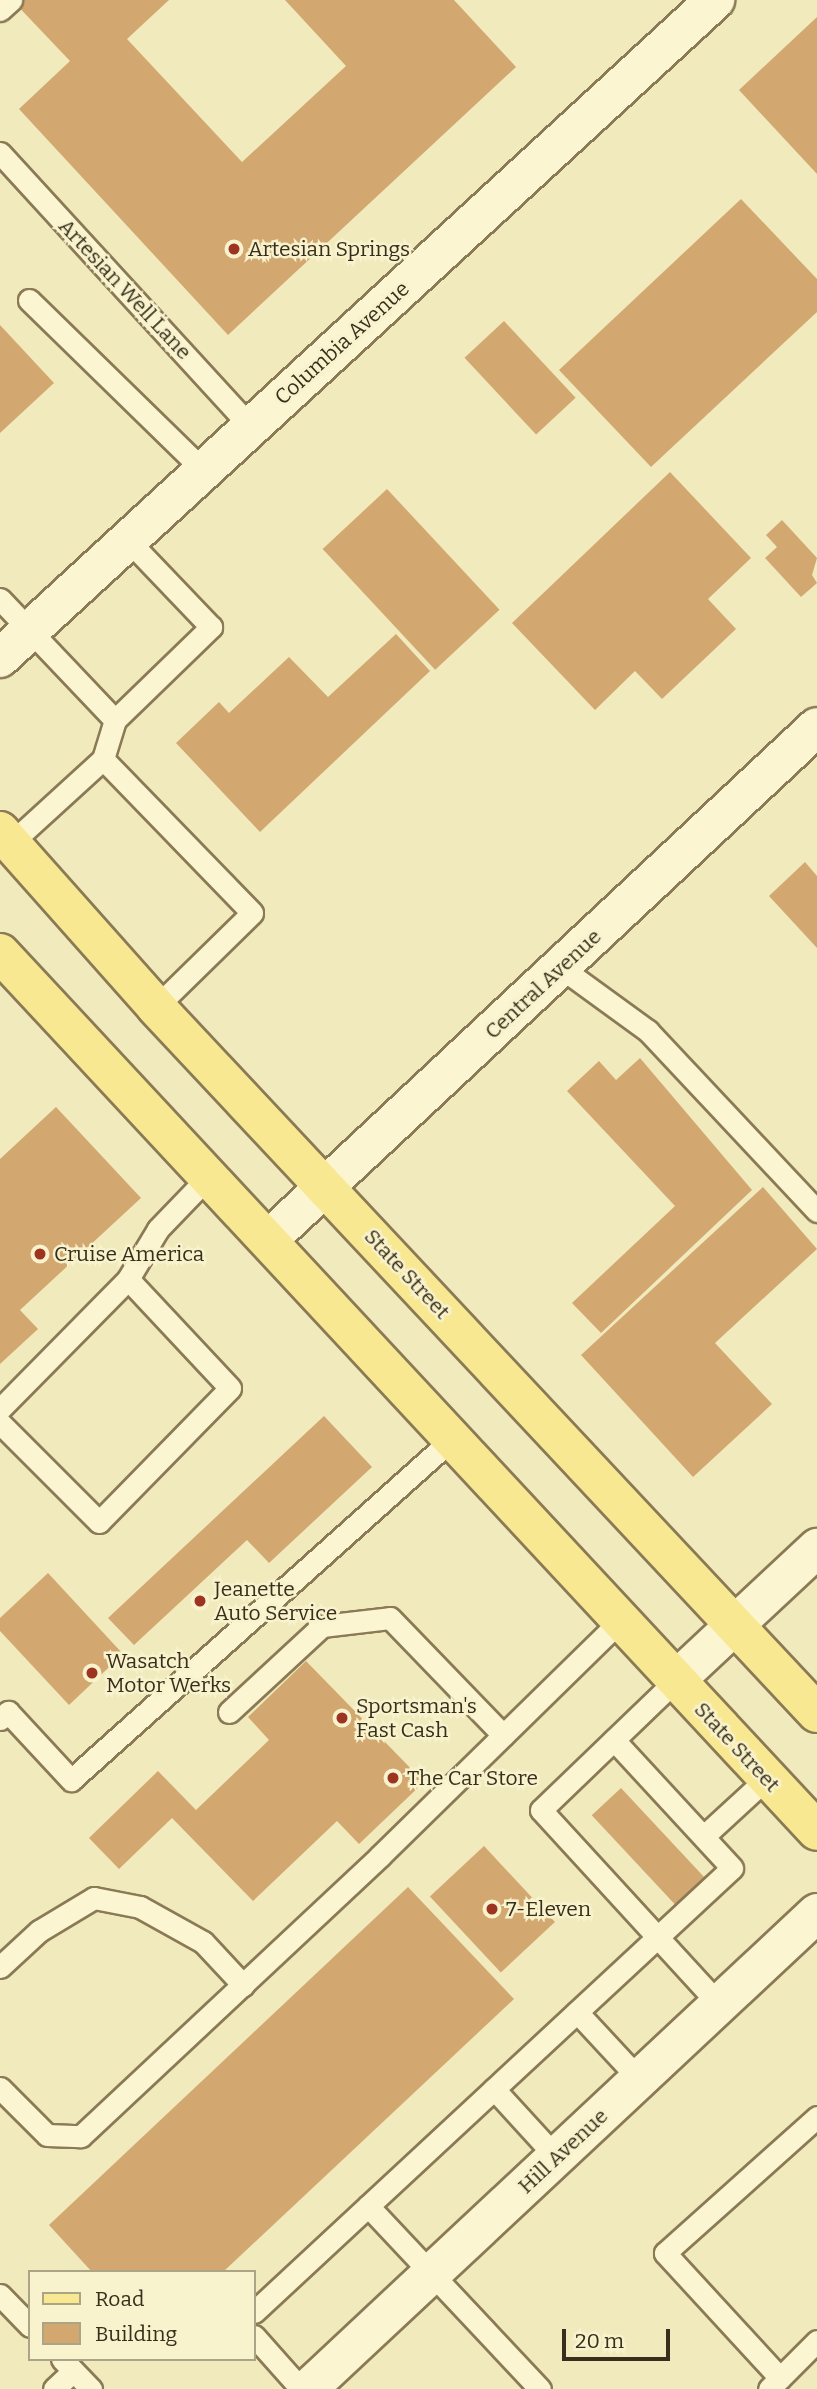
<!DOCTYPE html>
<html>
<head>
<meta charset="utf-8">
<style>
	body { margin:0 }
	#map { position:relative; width:817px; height:2389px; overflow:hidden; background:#f1eabd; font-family:Bitter,serif }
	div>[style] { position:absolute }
	.building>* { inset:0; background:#d2a870; transform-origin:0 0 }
	.roads { filter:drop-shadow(2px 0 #8a7a55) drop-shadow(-2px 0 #8a7a55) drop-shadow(0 2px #8a7a55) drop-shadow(0 -2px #8a7a55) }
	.service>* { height:21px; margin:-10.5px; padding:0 10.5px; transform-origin:10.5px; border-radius:10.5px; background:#fbf5d1 }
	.minor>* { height:38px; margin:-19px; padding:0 19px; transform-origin:19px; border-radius:19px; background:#fbf5d1 }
	.primary>* { height:38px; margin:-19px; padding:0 19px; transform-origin:19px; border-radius:19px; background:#f8e891 }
	.dots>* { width:19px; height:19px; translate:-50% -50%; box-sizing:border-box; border:4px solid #f8f2cd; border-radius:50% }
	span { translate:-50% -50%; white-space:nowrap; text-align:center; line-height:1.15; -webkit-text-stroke:5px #f8f2cd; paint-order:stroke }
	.poi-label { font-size:21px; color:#382e1b }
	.left { translate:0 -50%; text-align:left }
	.street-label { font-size:21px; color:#382e1b }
	.legend { position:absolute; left:28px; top:2270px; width:228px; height:91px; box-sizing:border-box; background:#f8f2cd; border:2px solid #aba486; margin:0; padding:9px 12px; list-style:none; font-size:21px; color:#382e1b }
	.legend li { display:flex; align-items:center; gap:14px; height:35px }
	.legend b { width:35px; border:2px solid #aba486 }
	.scale { position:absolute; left:562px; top:2329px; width:108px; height:32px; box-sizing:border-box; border:4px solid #382e1b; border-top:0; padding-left:9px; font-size:21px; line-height:24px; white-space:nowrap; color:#382e1b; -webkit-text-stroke:5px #f8f2cd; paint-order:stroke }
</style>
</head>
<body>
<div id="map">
	<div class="building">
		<div style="clip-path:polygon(12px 0,169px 0,127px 39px,242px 162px,346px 66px,285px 0,454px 0,516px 67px,228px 335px,19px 109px,70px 61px)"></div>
		<div style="clip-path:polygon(817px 17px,817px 174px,739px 90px)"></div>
		<div style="clip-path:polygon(741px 199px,817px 279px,817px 312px,651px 467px,559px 370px)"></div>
		<div style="left:504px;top:321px;width:105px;height:54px;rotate:47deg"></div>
		<div style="clip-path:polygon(0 325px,54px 383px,0 433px)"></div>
		<div style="clip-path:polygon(670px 472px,751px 558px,708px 599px,736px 629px,662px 699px,635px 671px,595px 710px,512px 623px)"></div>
		<div style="left:387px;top:489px;width:165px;height:88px;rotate:47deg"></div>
		<div style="clip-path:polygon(782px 520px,817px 558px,812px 575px,817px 583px,801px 597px,765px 558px,777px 547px,766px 535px)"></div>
		<div style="clip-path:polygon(396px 634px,430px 671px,260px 832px,176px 743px,219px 702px,229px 713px,289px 657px,328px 697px)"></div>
		<div style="clip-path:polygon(805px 862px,817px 876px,817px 948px,769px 896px)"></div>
		<div style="clip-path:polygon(640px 1058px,752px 1190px,601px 1333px,572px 1303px,675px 1206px,567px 1091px,599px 1061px,616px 1080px)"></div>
		<div style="clip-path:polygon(56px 1107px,141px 1198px,20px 1310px,38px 1329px,0 1364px,0 1159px)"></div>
		<div style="clip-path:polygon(763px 1187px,817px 1249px,715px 1343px,772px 1404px,693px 1477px,581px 1355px)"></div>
		<div style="clip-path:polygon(324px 1416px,372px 1467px,269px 1563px,247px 1540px,134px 1645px,108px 1618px)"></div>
		<div style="clip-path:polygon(48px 1573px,123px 1654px,69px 1705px,0 1631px,0 1618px)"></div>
		<div style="clip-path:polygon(306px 1661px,424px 1782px,359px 1844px,337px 1821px,253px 1901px,172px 1818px,119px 1869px,89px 1838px,158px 1771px,196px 1810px,269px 1740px,248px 1717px)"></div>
		<div style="left:621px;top:1788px;width:129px;height:40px;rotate:47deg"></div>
		<div style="left:484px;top:1846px;width:104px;height:74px;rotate:47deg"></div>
		<div style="clip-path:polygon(408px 1887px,514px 1999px,223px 2272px,92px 2272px,49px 2225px)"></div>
	</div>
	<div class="roads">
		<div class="service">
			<div style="left:0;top:10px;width:15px;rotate:-42deg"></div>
			<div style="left:0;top:153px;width:370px;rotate:47.5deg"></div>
			<div style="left:29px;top:300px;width:243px;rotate:44.3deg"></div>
			<div style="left:0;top:599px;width:167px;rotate:46.5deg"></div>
			<div style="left:115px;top:720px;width:134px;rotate:-44.1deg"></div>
			<div style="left:211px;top:627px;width:120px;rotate:-133.7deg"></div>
			<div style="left:103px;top:759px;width:41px;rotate:-72.9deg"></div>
			<div style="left:11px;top:843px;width:125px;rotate:-42.4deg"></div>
			<div style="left:103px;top:759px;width:214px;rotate:45.9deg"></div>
			<div style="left:252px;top:913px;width:134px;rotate:135.6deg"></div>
			<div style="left:560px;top:967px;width:109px;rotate:36deg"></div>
			<div style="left:648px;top:1031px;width:247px;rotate:46.8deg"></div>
			<div style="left:0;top:1409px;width:182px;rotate:-45.4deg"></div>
			<div style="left:128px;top:1279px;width:58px;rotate:-59deg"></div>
			<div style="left:158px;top:1229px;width:75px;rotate:-46.1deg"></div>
			<div style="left:0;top:1423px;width:140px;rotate:45deg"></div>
			<div style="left:99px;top:1522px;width:187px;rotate:-45.6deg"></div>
			<div style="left:230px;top:1388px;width:149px;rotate:-133.1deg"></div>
			<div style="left:675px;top:1681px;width:186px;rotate:136.1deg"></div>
			<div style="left:541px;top:1810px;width:263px;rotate:47.5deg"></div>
			<div style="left:229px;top:1712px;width:127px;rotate:-42.8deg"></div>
			<div style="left:322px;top:1626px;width:68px;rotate:-6.7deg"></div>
			<div style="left:390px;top:1618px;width:163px;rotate:46deg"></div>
			<div style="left:0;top:1719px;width:11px;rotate:-41deg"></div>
			<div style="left:8px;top:1712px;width:93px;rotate:47.2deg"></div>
			<div style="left:71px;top:1780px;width:511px;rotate:-41.83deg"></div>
			<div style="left:704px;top:1836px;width:84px;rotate:-42.6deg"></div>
			<div style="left:0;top:1967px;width:53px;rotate:-42.7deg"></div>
			<div style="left:39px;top:1931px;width:64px;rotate:-31deg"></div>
			<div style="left:94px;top:1898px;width:47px;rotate:11.1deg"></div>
			<div style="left:140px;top:1907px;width:72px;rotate:29.1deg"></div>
			<div style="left:203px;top:1942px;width:59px;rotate:47.1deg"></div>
			<div style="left:577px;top:2012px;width:91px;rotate:47.2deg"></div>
			<div style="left:0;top:2088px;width:66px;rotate:45deg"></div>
			<div style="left:47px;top:2135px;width:34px;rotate:2deg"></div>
			<div style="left:81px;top:2136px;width:410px;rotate:-43.1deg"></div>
			<div style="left:380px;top:1856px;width:336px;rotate:-44.4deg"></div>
			<div style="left:494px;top:2089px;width:92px;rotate:47.6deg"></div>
			<div style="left:368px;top:2206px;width:251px;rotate:46.8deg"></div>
			<div style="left:0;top:2295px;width:43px;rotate:45.9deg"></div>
			<div style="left:254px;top:2312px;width:652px;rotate:-42.89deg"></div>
			<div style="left:732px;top:1868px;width:174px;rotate:-132.7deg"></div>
			<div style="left:254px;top:2336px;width:71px;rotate:48.4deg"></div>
			<div style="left:62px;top:2359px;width:42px;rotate:46deg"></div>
			<div style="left:780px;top:2378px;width:170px;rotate:-132.6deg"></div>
			<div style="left:665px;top:2253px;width:204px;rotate:-41.8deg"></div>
			<div style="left:54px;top:2389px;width:26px;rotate:-43deg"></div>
			<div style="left:769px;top:2389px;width:68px;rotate:-45deg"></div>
		</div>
		<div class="minor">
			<div style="left:0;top:658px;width:972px;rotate:-42.62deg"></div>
			<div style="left:268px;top:1240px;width:751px;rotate:-43.06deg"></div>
			<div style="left:675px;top:1681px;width:195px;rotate:-43.1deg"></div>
			<div style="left:308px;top:2389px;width:697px;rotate:-43.08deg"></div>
		</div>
		<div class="primary">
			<div style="left:0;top:831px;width:235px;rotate:48.4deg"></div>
			<div style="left:156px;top:1007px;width:967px;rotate:46.89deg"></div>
			<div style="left:0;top:953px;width:1199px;rotate:47.06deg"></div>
		</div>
	</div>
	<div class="dots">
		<div style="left:234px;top:249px;background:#9d3421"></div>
		<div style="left:40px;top:1254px;background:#9d3421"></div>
		<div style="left:200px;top:1601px;background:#9d3421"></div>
		<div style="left:92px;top:1673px;background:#9d3421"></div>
		<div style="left:342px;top:1718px;background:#9d3421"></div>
		<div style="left:393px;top:1778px;background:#9d3421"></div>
		<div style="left:492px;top:1909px;background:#9d3421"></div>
	</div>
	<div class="poi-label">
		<span class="left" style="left:248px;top:249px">Artesian Springs</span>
		<span class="left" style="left:54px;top:1254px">Cruise America</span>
		<span class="left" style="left:214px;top:1601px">Jeanette<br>Auto Service</span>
		<span class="left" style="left:106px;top:1673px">Wasatch<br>Motor Werks</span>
		<span class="left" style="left:356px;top:1718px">Sportsman's<br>Fast Cash</span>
		<span class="left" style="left:407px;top:1778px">The Car Store</span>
		<span class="left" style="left:506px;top:1909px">7-Eleven</span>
	</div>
	<div class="street-label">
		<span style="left:125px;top:289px;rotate:47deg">Artesian Well Lane</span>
		<span style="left:342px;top:343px;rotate:-42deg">Columbia Avenue</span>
		<span style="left:543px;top:984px;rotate:-43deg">Central Avenue</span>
		<span style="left:407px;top:1274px;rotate:47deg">State Street</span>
		<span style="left:737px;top:1747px;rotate:47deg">State Street</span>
		<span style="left:563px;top:2151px;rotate:-43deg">Hill Avenue</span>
	</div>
	<ul class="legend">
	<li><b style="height:9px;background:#f8e891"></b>Road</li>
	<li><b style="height:19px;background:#d2a870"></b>Building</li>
	</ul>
	<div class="scale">20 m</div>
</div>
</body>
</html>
